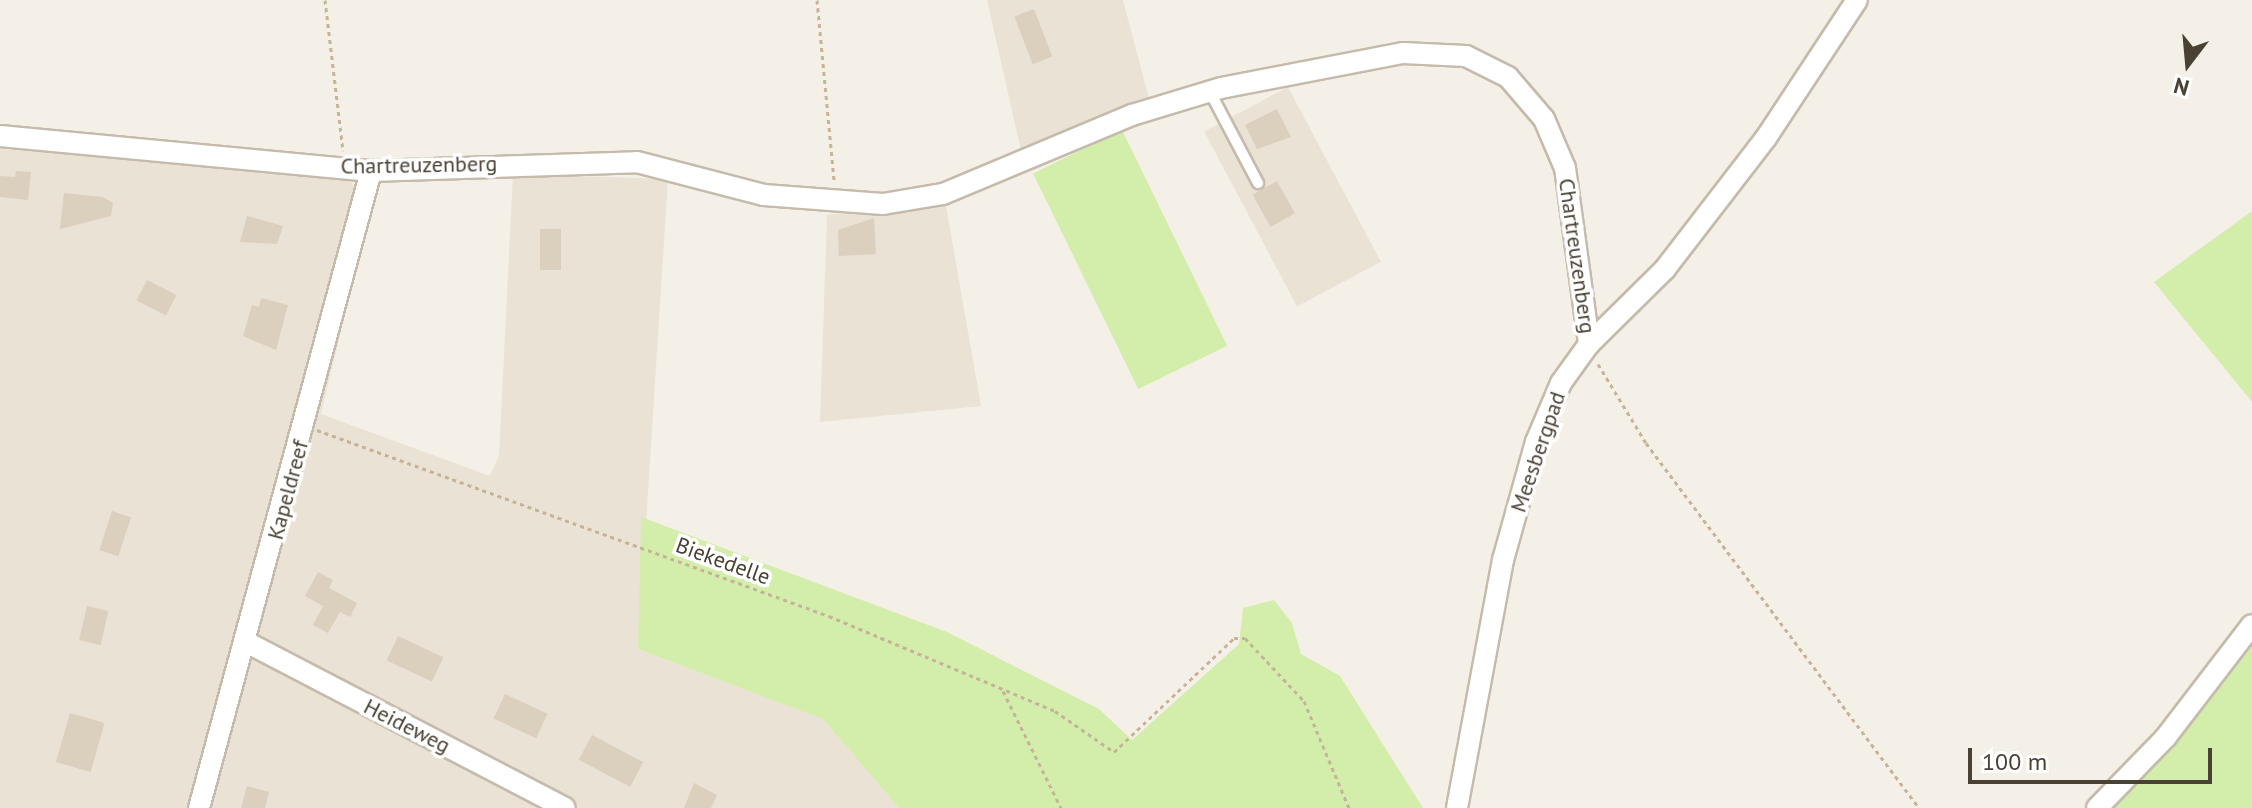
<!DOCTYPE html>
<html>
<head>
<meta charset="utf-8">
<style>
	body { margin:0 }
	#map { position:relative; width:2252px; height:808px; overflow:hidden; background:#f5f0e7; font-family:"PT Sans",sans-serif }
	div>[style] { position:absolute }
	.residential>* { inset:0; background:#eae2d5; transform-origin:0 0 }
	.green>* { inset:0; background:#d3eeab; transform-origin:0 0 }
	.building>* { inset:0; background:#dbcfbe; transform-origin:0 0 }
	.path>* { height:3px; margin-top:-1.5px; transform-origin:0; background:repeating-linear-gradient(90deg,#c6b498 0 4px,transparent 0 8px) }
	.roads { filter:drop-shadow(2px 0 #c5bbab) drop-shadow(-2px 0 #c5bbab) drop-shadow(0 2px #c5bbab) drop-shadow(0 -2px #c5bbab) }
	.lane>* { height:10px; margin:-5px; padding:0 5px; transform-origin:5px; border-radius:5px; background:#fff }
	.street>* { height:20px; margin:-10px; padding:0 10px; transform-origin:10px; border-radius:10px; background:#fff }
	span { translate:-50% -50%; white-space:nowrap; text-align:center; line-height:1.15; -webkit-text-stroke:7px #fff; paint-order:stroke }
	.street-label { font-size:22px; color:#4a4135 }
	.north { position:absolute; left:2148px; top:24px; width:80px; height:80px; -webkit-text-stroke:6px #fff; paint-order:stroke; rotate:196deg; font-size:22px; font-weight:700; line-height:32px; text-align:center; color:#4a4135 }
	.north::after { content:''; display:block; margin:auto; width:28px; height:36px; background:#4a4135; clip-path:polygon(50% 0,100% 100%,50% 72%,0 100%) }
	.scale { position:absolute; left:1968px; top:748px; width:244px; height:36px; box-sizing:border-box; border:4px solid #4a4135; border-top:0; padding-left:10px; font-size:24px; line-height:28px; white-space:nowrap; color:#4a4135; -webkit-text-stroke:6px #fff; paint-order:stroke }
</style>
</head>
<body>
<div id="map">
	<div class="residential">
		<div style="clip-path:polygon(987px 0,1123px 0,1150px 102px,1022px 155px)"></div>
		<div style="left:1288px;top:87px;width:198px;height:95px;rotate:62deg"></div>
		<div style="clip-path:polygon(0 149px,344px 173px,358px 192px,373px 196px,321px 414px,490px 476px,499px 455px,513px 174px,668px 179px,638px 649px,824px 719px,899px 808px,0 808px)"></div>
		<div style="clip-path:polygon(945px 200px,981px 406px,820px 422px,827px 215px)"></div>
	</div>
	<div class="green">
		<div style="left:1122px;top:130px;width:240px;height:99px;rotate:64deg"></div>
		<div style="clip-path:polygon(2252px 211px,2252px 402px,2154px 282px)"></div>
		<div style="clip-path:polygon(641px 517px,947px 632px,1099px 709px,1132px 740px,1239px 644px,1243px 608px,1274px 600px,1292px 623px,1301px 654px,1340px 676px,1423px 808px,899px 808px,823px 719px,638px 649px)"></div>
		<div style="clip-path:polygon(2252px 645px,2252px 808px,2112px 808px,2185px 731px)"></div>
	</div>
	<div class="building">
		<div style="left:1034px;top:9px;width:51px;height:21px;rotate:69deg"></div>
		<div style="clip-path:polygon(1277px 109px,1291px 137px,1257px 149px,1245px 125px)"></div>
		<div style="clip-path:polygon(16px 171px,31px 172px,28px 200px,0 197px,0 176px,15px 177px)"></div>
		<div style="left:1277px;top:181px;width:37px;height:28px;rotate:61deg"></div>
		<div style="clip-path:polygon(64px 193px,103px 197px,113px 203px,111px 216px,60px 229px)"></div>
		<div style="clip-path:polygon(247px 216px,283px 226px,277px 244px,240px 242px)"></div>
		<div style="clip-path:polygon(874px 218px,876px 254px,839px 256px,838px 230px)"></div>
		<div style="left:540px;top:229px;width:21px;height:41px"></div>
		<div style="left:147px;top:280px;width:33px;height:23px;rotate:27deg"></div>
		<div style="clip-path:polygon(261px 298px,288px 305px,276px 350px,243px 336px,252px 305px,259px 307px)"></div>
		<div style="left:112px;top:511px;width:20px;height:41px;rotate:18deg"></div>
		<div style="clip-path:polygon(318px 572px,333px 580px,329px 588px,357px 603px,350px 617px,340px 612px,328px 633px,313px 625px,323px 606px,305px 596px)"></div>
		<div style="left:87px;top:606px;width:22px;height:35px;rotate:13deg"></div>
		<div style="left:398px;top:636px;width:50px;height:27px;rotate:25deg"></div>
		<div style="left:505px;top:694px;width:47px;height:27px;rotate:25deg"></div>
		<div style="left:70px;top:713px;width:36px;height:51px;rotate:16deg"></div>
		<div style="left:592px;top:735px;width:58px;height:28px;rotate:28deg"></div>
		<div style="clip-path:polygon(694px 783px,717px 795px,711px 808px,684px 808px)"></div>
		<div style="clip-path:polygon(247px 786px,269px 792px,265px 808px,241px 808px)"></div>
	</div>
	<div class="path">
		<div style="left:325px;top:0;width:152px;rotate:83.2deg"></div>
		<div style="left:817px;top:0;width:182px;rotate:84.6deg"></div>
		<div style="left:1598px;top:364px;width:92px;rotate:58.7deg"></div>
		<div style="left:1646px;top:443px;width:456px;rotate:53.2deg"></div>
		<div style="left:317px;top:430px;width:545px;rotate:19.97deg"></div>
		<div style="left:829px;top:616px;width:245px;rotate:22.8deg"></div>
		<div style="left:1055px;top:711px;width:72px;rotate:34.8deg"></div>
		<div style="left:1114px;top:752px;width:166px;rotate:-43.5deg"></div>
		<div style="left:1234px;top:638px;width:11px"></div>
		<div style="left:1245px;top:638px;width:86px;rotate:46.9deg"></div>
		<div style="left:1304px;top:701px;width:116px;rotate:67.2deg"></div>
		<div style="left:1003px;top:691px;width:131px;rotate:63.6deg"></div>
	</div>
	<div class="roads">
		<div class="lane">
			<div style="left:1210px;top:92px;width:103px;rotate:62.2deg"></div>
		</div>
		<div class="street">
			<div style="left:0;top:136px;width:373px;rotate:5.4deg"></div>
			<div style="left:371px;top:171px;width:266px;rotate:-1.9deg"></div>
			<div style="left:637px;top:162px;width:131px;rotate:14.6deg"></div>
			<div style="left:764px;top:195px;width:119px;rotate:4.3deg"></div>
			<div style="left:883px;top:204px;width:61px;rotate:-9.5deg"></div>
			<div style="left:943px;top:194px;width:205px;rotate:-22.7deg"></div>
			<div style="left:1132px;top:115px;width:93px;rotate:-16.9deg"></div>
			<div style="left:1221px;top:88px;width:185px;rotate:-10.9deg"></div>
			<div style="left:1403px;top:53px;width:63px;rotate:2.7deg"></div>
			<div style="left:1466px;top:56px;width:47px;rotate:26.6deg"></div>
			<div style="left:1508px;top:77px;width:55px;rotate:49.4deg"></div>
			<div style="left:1544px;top:119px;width:53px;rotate:66.8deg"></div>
			<div style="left:1565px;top:168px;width:178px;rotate:82.2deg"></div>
			<div style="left:248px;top:643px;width:357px;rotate:27.5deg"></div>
			<div style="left:199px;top:808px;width:660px;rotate:-74.89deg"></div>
			<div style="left:1457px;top:808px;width:252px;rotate:-79.5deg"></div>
			<div style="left:1503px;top:560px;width:123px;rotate:-74.4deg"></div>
			<div style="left:1536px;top:442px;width:64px;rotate:-67deg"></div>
			<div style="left:1561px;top:383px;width:48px;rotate:-54.3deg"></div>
			<div style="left:1589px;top:344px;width:107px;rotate:-44.6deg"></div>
			<div style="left:1665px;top:269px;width:165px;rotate:-52.4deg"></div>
			<div style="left:1766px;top:138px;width:165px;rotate:-56.6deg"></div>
			<div style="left:2097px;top:808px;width:99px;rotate:-45.8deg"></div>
			<div style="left:2166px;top:737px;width:141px;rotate:-52.5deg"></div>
		</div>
	</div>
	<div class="street-label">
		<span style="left:419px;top:165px;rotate:-1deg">Chartreuzenberg</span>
		<span style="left:1577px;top:256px;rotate:82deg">Chartreuzenberg</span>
		<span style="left:1538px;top:452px;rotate:-71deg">Meesbergpad</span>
		<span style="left:288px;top:490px;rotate:-75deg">Kapeldreef</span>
		<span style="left:723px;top:561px;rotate:20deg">Biekedelle</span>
		<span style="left:407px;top:726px;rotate:27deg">Heideweg</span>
	</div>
	<div class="north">N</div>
	<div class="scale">100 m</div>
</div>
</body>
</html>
